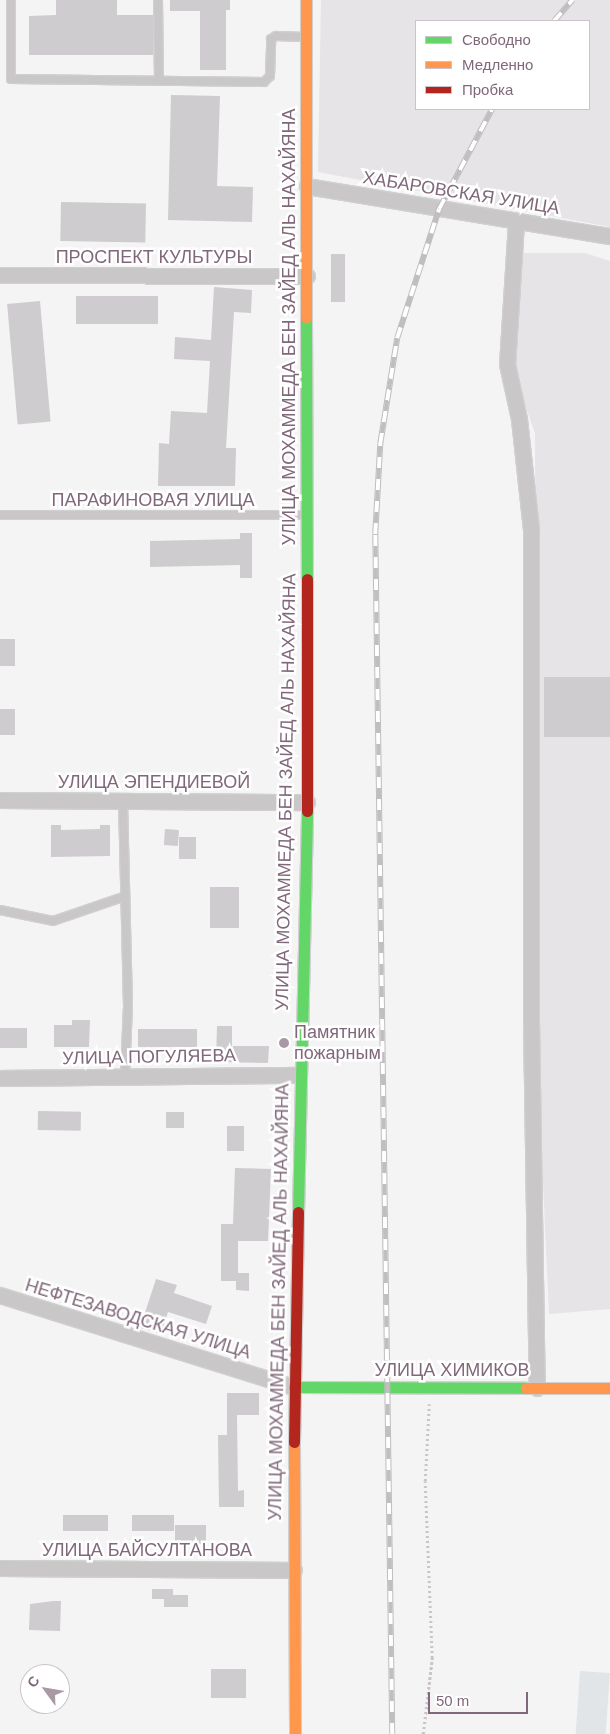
<!DOCTYPE html>
<html>
<head>
<meta charset="utf-8">
<style>
	body { margin:0 }
	#map { position:relative; width:610px; height:1734px; overflow:hidden; background:#f4f4f4; font-family:Helvetica,sans-serif }
	div>[style] { position:absolute }
	.built>* { inset:0; background:#e6e4e6 }
	.green>* { inset:0; background:#e2e5e7; transform-origin:0 0 }
	.building>* { inset:0; background:#ceccce; transform-origin:0 0 }
	.path>* { height:2.5px; margin-top:-1.25px; transform-origin:0; background:repeating-linear-gradient(90deg,#c7c5c6 0 2.5px,transparent 0 5px) }
	.roads { filter:drop-shadow(1px 0 #d1d0d1) drop-shadow(-1px 0 #d1d0d1) drop-shadow(0 1px #d1d0d1) drop-shadow(0 -1px #d1d0d1) }
	.lane>* { height:8px; margin:-4px; padding:0 4px; transform-origin:4px; border-radius:4px; background:#cac7c9 }
	.street>* { height:15px; margin:-7.5px; padding:0 7.5px; transform-origin:7.5px; border-radius:7.5px; background:#cac7c9 }
	.fast>* { height:11px; margin:-5.5px; padding:0 5.5px; transform-origin:5.5px; border-radius:5.5px; background:#63d668 }
	.slow>* { height:11px; margin:-5.5px; padding:0 5.5px; transform-origin:5.5px; border-radius:5.5px; background:#ff974d }
	.jam>* { height:11px; margin:-5.5px; padding:0 5.5px; transform-origin:5.5px; border-radius:5.5px; background:#b3261e }
	.rail>* { height:5.5px; margin-top:-2.75px; transform-origin:0; background:repeating-linear-gradient(90deg,#fff 0 11px,#c0bec0 0 22px); box-sizing:border-box; border-block:1px solid #c0bec0 }
	.dots>* { width:14px; height:14px; translate:-50% -50%; box-sizing:border-box; border:2px solid #fff; border-radius:50% }
	span { translate:-50% -50%; white-space:nowrap; text-align:center; line-height:1.15; -webkit-text-stroke:5px #fff; paint-order:stroke }
	.street-label { font-size:18px; color:#80687a }
	.poi-label { font-size:18px; color:#80687a }
	.left { translate:0 -50%; text-align:left }
	.legend { position:absolute; left:415px; top:20px; width:175px; height:90px; box-sizing:border-box; background:#fff; border:1px solid #ccc3ca; margin:0; padding:6px 9px; list-style:none; font-size:15px; color:#80687a }
	.legend li { display:flex; align-items:center; gap:10px; height:25px }
	.legend b { width:25px; border:1px solid #ccc3ca }
	.north { position:absolute; left:20px; top:1664px; width:50px; height:50px; box-sizing:border-box; background:#fff; border:1px solid #ccc3ca; border-radius:50%; rotate:302deg; font-size:14px; font-weight:700; line-height:20px; text-align:center; color:#80687a }
	.north::after { content:''; display:block; margin:auto; width:18px; height:22px; background:#a999a5; clip-path:polygon(50% 0,100% 100%,50% 72%,0 100%) }
	.scale { position:absolute; left:428px; top:1692px; width:100px; height:22px; box-sizing:border-box; border:2px solid #80687a; border-top:0; padding-left:6px; font-size:15px; line-height:18px; white-space:nowrap; color:#80687a; -webkit-text-stroke:4px #fff; paint-order:stroke }
</style>
</head>
<body>
<div id="map">
	<div class="built">
		<div style="clip-path:polygon(evenodd,321px 0,610px 0,610px 227px,318px 172px,321px 0,416px 21px,589px 21px,589px 109px,416px 109px,416px 21px)"></div>
		<div style="clip-path:polygon(523px 253px,585px 253px,610px 261px,610px 1309px,549px 1314px,530px 898px,536px 668px,535px 433px,515px 377px)"></div>
	</div>
	<div class="green">
		<div style="left:580px;top:1671px;width:30px;height:63px;rotate:4deg"></div>
	</div>
	<div class="building">
		<div style="clip-path:polygon(56px 0,117px 0,117px 15px,153px 15px,153px 55px,29px 55px,29px 16px,56px 15px)"></div>
		<div style="clip-path:polygon(170px 0,230px 0,230px 10px,226px 10px,226px 70px,200px 70px,200px 11px,170px 11px)"></div>
		<div style="clip-path:polygon(171px 95px,220px 96px,217px 186px,253px 187px,252px 222px,168px 220px)"></div>
		<div style="left:61px;top:202px;width:85px;height:39px;rotate:1deg"></div>
		<div style="left:331px;top:254px;width:14px;height:48px"></div>
		<div style="clip-path:polygon(214px 287px,252px 290px,251px 313px,234px 312px,226px 448px,236px 448px,235px 486px,158px 486px,159px 443px,169px 444px,171px 411px,207px 413px,210px 361px,174px 359px,175px 337px,211px 340px)"></div>
		<div style="left:76px;top:296px;width:82px;height:28px"></div>
		<div style="left:40px;top:301px;width:121px;height:33px;rotate:85deg"></div>
		<div style="clip-path:polygon(240px 533px,252px 533px,252px 578px,240px 578px,240px 565px,150px 567px,150px 541px,240px 539px)"></div>
		<div style="left:0;top:639px;width:15px;height:27px"></div>
		<div style="left:610px;top:677px;width:60px;height:66px;rotate:90deg"></div>
		<div style="left:0;top:709px;width:15px;height:26px"></div>
		<div style="clip-path:polygon(51px 825px,61px 825px,61px 830px,100px 829px,100px 825px,110px 825px,110px 856px,51px 857px)"></div>
		<div style="left:165px;top:829px;width:14px;height:16px;rotate:4deg"></div>
		<div style="left:179px;top:837px;width:17px;height:22px"></div>
		<div style="left:210px;top:887px;width:29px;height:41px"></div>
		<div style="clip-path:polygon(72px 1020px,90px 1020px,89px 1047px,54px 1047px,54px 1025px,72px 1025px)"></div>
		<div style="clip-path:polygon(217px 1026px,232px 1026px,232px 1046px,269px 1046px,268px 1063px,216px 1062px)"></div>
		<div style="left:27px;top:1028px;width:20px;height:27px;rotate:90deg"></div>
		<div style="left:138px;top:1029px;width:59px;height:18px"></div>
		<div style="left:38px;top:1111px;width:43px;height:19px;rotate:1deg"></div>
		<div style="left:166px;top:1112px;width:18px;height:16px"></div>
		<div style="left:227px;top:1126px;width:17px;height:25px"></div>
		<div style="clip-path:polygon(235px 1168px,271px 1169px,268px 1241px,238px 1241px,238px 1273px,249px 1273px,249px 1291px,236px 1290px,236px 1281px,221px 1281px,221px 1224px,233px 1224px)"></div>
		<div style="clip-path:polygon(156px 1279px,177px 1285px,174px 1293px,212px 1306px,206px 1324px,168px 1312px,161px 1334px,140px 1328px)"></div>
		<div style="clip-path:polygon(227px 1393px,259px 1393px,259px 1415px,237px 1415px,238px 1491px,244px 1490px,244px 1507px,219px 1507px,218px 1435px,227px 1435px)"></div>
		<div style="left:63px;top:1515px;width:45px;height:16px"></div>
		<div style="left:132px;top:1515px;width:42px;height:16px"></div>
		<div style="left:175px;top:1525px;width:31px;height:19px"></div>
		<div style="clip-path:polygon(152px 1589px,173px 1589px,173px 1595px,188px 1595px,188px 1607px,164px 1607px,164px 1599px,152px 1599px)"></div>
		<div style="clip-path:polygon(53px 1601px,61px 1601px,60px 1631px,29px 1630px,30px 1604px)"></div>
		<div style="left:211px;top:1669px;width:35px;height:29px"></div>
	</div>
	<div class="path">
		<div style="left:423px;top:1734px;width:77px;rotate:-83.2deg"></div>
		<div style="left:432px;top:1658px;width:177px;rotate:-92.3deg"></div>
		<div style="left:425px;top:1481px;width:77px;rotate:-87deg"></div>
	</div>
	<div class="roads">
		<div class="lane">
			<div style="left:11px;top:0;width:79px;rotate:90deg"></div>
			<div style="left:11px;top:79px;width:253px;rotate:0.7deg"></div>
			<div style="left:264px;top:82px;width:8px;rotate:-45deg"></div>
			<div style="left:270px;top:76px;width:37px;rotate:-88deg"></div>
			<div style="left:271px;top:39px;width:6px;rotate:-31deg"></div>
			<div style="left:276px;top:36px;width:29px;rotate:2deg"></div>
			<div style="left:158px;top:0;width:81px;rotate:89.3deg"></div>
			<div style="left:0;top:515px;width:305px"></div>
			<div style="left:123px;top:801px;width:205px;rotate:88.6deg"></div>
			<div style="left:128px;top:1006px;width:70px;rotate:92.5deg"></div>
			<div style="left:0;top:910px;width:54px;rotate:11.7deg"></div>
			<div style="left:53px;top:921px;width:74px;rotate:-18.9deg"></div>
		</div>
		<div class="street">
			<div style="left:307px;top:186px;width:307px;rotate:9.4deg"></div>
			<div style="left:516px;top:222px;width:142px;rotate:93.6deg"></div>
			<div style="left:507px;top:364px;width:56px;rotate:77.7deg"></div>
			<div style="left:519px;top:419px;width:111px;rotate:83.8deg"></div>
			<div style="left:531px;top:529px;width:492px;rotate:90deg"></div>
			<div style="left:531px;top:1021px;width:367px;rotate:89.1deg"></div>
			<div style="left:0;top:275px;width:307px;rotate:0.2deg"></div>
			<div style="left:0;top:800px;width:307px;rotate:0.4deg"></div>
			<div style="left:0;top:1078px;width:299px;rotate:-0.6deg"></div>
			<div style="left:0;top:1295px;width:308px;rotate:17.4deg"></div>
			<div style="left:0;top:1568px;width:294px;rotate:0.4deg"></div>
		</div>
		<div class="fast">
			<div style="left:306px;top:317px;width:262px;rotate:89.8deg"></div>
			<div style="left:298px;top:1212px;width:401px;rotate:-88.7deg"></div>
			<div style="left:294px;top:1387px;width:232px;rotate:0.2deg"></div>
		</div>
		<div class="slow">
			<div style="left:306px;top:0;width:317px;rotate:90deg"></div>
			<div style="left:526px;top:1388px;width:84px"></div>
			<div style="left:294px;top:1442px;width:292px;rotate:89.8deg"></div>
		</div>
		<div class="jam">
			<div style="left:307px;top:579px;width:232px;rotate:90deg"></div>
			<div style="left:294px;top:1442px;width:230px;rotate:-89deg"></div>
		</div>
	</div>
	<div class="rail">
		<div style="left:554px;top:21px;width:28px;rotate:-49deg"></div>
		<div style="left:392px;top:1734px;width:1200px;rotate:-90.81deg"></div>
		<div style="left:375px;top:534px;width:90px;rotate:-86.8deg"></div>
		<div style="left:380px;top:444px;width:107px;rotate:-80.9deg"></div>
		<div style="left:397px;top:338px;width:136px;rotate:-72deg"></div>
		<div style="left:439px;top:209px;width:113px;rotate:-62.1deg"></div>
	</div>
	<div class="dots">
		<div style="left:284px;top:1043px;background:#a999a5"></div>
	</div>
	<div class="street-label">
		<span style="left:461px;top:193px;rotate:9deg">ХАБАРОВСКАЯ УЛИЦА</span>
		<span style="left:154px;top:257px">ПРОСПЕКТ КУЛЬТУРЫ</span>
		<span style="left:289px;top:327px;rotate:-90deg">УЛИЦА МОХАММЕДА БЕН ЗАЙЕД АЛЬ НАХАЙЯНА</span>
		<span style="left:153px;top:500px">ПАРАФИНОВАЯ УЛИЦА</span>
		<span style="left:154px;top:782px">УЛИЦА ЭПЕНДИЕВОЙ</span>
		<span style="left:286px;top:792px;rotate:-89deg">УЛИЦА МОХАММЕДА БЕН ЗАЙЕД АЛЬ НАХАЙЯНА</span>
		<span style="left:149px;top:1057px;rotate:-1deg">УЛИЦА ПОГУЛЯЕВА</span>
		<span style="left:279px;top:1302px;rotate:-89deg">УЛИЦА МОХАММЕДА БЕН ЗАЙЕД АЛЬ НАХАЙЯНА</span>
		<span style="left:138px;top:1319px;rotate:17deg">НЕФТЕЗАВОДСКАЯ УЛИЦА</span>
		<span style="left:452px;top:1370px">УЛИЦА ХИМИКОВ</span>
		<span style="left:147px;top:1550px">УЛИЦА БАЙСУЛТАНОВА</span>
	</div>
	<div class="poi-label">
		<span class="left" style="left:294px;top:1043px">Памятник<br>пожарным</span>
	</div>
	<ul class="legend">
	<li><b style="height:6px;background:#63d668"></b>Свободно</li>
	<li><b style="height:6px;background:#ff974d"></b>Медленно</li>
	<li><b style="height:6px;background:#b3261e"></b>Пробка</li>
	</ul>
	<div class="north">С</div>
	<div class="scale">50 m</div>
</div>
</body>
</html>
